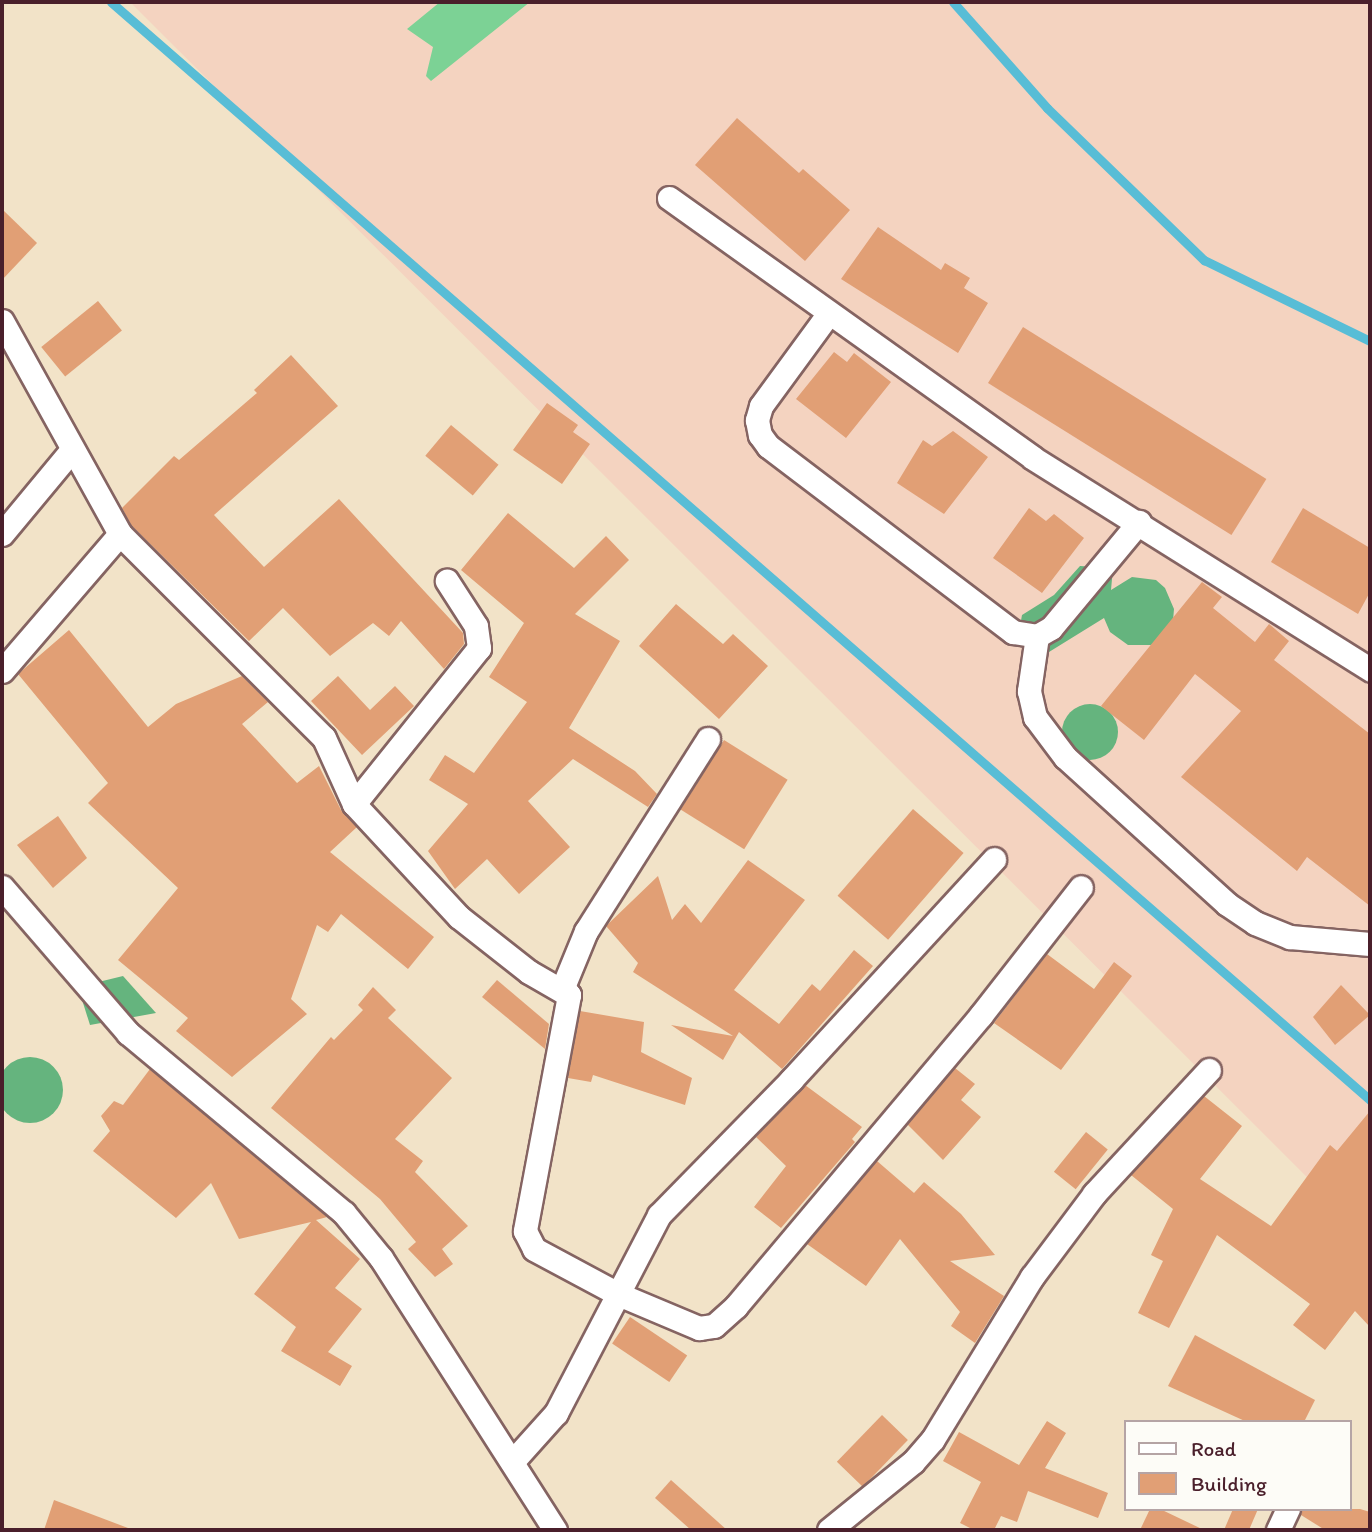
<!DOCTYPE html>
<html>
<head>
<meta charset="utf-8">
<style>
	body { margin:0 }
	#map { position:relative; width:1372px; height:1532px; overflow:hidden; background:#f2e3c8; font-family:Itim,sans-serif }
	div>[style] { position:absolute }
	.built>* { inset:0; background:#f4d3c0 }
	.green>* { inset:0; background:#7cd295 }
	.forest>* { inset:0; background:#65b47e }
	.round { border-radius:50% }
	.stream>* { height:9px; margin:-4.5px; padding:0 4.5px; transform-origin:4.5px; border-radius:4.5px; background:#58bdd6 }
	.building>* { inset:0; background:#e19f75; transform-origin:0 0 }
	.roads { filter:drop-shadow(2px 0 #856462) drop-shadow(-2px 0 #856462) drop-shadow(0 2px #856462) drop-shadow(0 -2px #856462) }
	.street>* { height:23px; margin:-11.5px; padding:0 11.5px; transform-origin:11.5px; border-radius:11.5px; background:#fff }
	span { translate:-50% -50%; white-space:nowrap; text-align:center; line-height:1.15; -webkit-text-stroke:5px #fdfcf7; paint-order:stroke }
	.frame { position:absolute; inset:0; border:4px solid #4a1f2b; pointer-events:none }
	.legend { position:absolute; left:1124px; top:1420px; width:228px; height:91px; box-sizing:border-box; background:#fdfcf7; border:2px solid #b5a4a5; margin:0; padding:9px 12px; list-style:none; font-size:21px; color:#4a1f2b }
	.legend li { display:flex; align-items:center; gap:14px; height:35px }
	.legend b { width:35px; border:2px solid #b5a4a5 }
</style>
</head>
<body>
<div id="map">
	<div class="built">
		<div style="clip-path:polygon(130px 2px,1370px 2px,1370px 1240px)"></div>
	</div>
	<div class="green">
		<div style="clip-path:polygon(440px 2px,530px 2px,431px 81px,426px 76px,433px 47px,407px 29px)"></div>
	</div>
	<div class="forest">
		<div style="clip-path:polygon(1080px 566px,1113px 568px,1111px 590px,1132px 577px,1156px 580px,1165px 588px,1174px 609px,1173px 621px,1161px 640px,1151px 645px,1128px 645px,1110px 632px,1104px 618px,1049px 652px,1017px 643px,1022px 615px,1054px 595px)"></div>
		<div class="round" style="left:1062px;top:704px;width:56px;height:56px"></div>
		<div style="clip-path:polygon(123px 976px,156px 1013px,90px 1025px,78px 987px)"></div>
		<div class="round" style="left:-3px;top:1057px;width:66px;height:66px"></div>
	</div>
	<div class="stream">
		<div style="left:111px;top:2px;width:1671px;rotate:41.09deg"></div>
		<div style="left:953px;top:2px;width:142px;rotate:48.4deg"></div>
		<div style="left:1047px;top:108px;width:219px;rotate:44.1deg"></div>
		<div style="left:1204px;top:260px;width:185px;rotate:26deg"></div>
	</div>
	<div class="building">
		<div style="clip-path:polygon(737px 118px,799px 173px,803px 169px,850px 210px,805px 261px,695px 165px)"></div>
		<div style="clip-path:polygon(2px 209px,37px 243px,2px 280px)"></div>
		<div style="clip-path:polygon(878px 227px,941px 270px,945px 263px,970px 278px,964px 288px,988px 303px,958px 353px,841px 279px)"></div>
		<div style="left:98px;top:301px;width:38px;height:73px;rotate:51deg"></div>
		<div style="left:1023px;top:327px;width:287px;height:66px;rotate:32deg"></div>
		<div style="clip-path:polygon(834px 352px,847px 362px,854px 353px,891px 382px,846px 438px,796px 399px)"></div>
		<div style="clip-path:polygon(291px 355px,338px 406px,214px 515px,264px 567px,339px 499px,463px 633px,464px 644px,444px 669px,401px 621px,389px 636px,373px 623px,330px 656px,283px 608px,249px 641px,131px 525px,122px 508px,174px 456px,179px 460px,257px 393px,254px 390px)"></div>
		<div style="clip-path:polygon(547px 403px,578px 425px,573px 432px,590px 444px,562px 484px,513px 450px)"></div>
		<div style="left:451px;top:425px;width:62px;height:40px;rotate:40deg"></div>
		<div style="clip-path:polygon(953px 431px,988px 457px,944px 514px,897px 483px,923px 440px,932px 446px)"></div>
		<div style="clip-path:polygon(1029px 508px,1046px 521px,1054px 514px,1084px 538px,1042px 593px,993px 558px)"></div>
		<div style="clip-path:polygon(1303px 508px,1370px 548px,1370px 592px,1358px 614px,1271px 562px)"></div>
		<div style="clip-path:polygon(508px 513px,574px 568px,606px 536px,629px 560px,575px 614px,620px 641px,569px 728px,635px 771px,657px 794px,648px 807px,573px 759px,528px 801px,570px 847px,519px 894px,487px 859px,455px 889px,428px 851px,468px 804px,429px 780px,445px 755px,474px 773px,527px 702px,489px 677px,524px 623px,461px 570px)"></div>
		<div style="clip-path:polygon(1202px 582px,1222px 597px,1213px 608px,1255px 642px,1269px 624px,1289px 641px,1274px 660px,1370px 734px,1370px 906px,1307px 857px,1297px 871px,1181px 777px,1241px 711px,1195px 674px,1144px 740px,1101px 706px)"></div>
		<div style="clip-path:polygon(676px 604px,723px 644px,733px 634px,768px 666px,719px 719px,639px 646px)"></div>
		<div style="clip-path:polygon(69px 630px,148px 727px,176px 704px,242px 676px,268px 702px,242px 724px,297px 783px,319px 766px,341px 810px,357px 827px,330px 852px,434px 937px,408px 969px,341px 914px,328px 932px,317px 925px,291px 999px,307px 1014px,232px 1077px,176px 1031px,188px 1018px,118px 960px,178px 888px,88px 803px,108px 783px,18px 674px)"></div>
		<div style="clip-path:polygon(338px 676px,370px 710px,395px 686px,414px 706px,362px 755px,311px 701px)"></div>
		<div style="left:724px;top:740px;width:75px;height:82px;rotate:32deg"></div>
		<div style="left:913px;top:809px;width:67px;height:115px;rotate:41deg"></div>
		<div style="clip-path:polygon(58px 816px,87px 858px,53px 888px,17px 845px)"></div>
		<div style="clip-path:polygon(748px 860px,805px 900px,734px 990px,779px 1024px,812px 984px,820px 991px,854px 950px,873px 966px,782px 1069px,739px 1032px,723px 1060px,671px 1025px,733px 1036px,633px 972px,638px 963px,606px 926px,658px 876px,672px 920px,685px 904px,701px 923px)"></div>
		<div style="clip-path:polygon(1047px 954px,1094px 989px,1114px 962px,1132px 976px,1061px 1070px,994px 1023px)"></div>
		<div style="clip-path:polygon(497px 980px,549px 1024px,545px 1049px,482px 997px)"></div>
		<div style="clip-path:polygon(1341px 985px,1370px 1015px,1335px 1045px,1313px 1017px)"></div>
		<div style="clip-path:polygon(373px 987px,396px 1010px,388px 1018px,452px 1078px,395px 1139px,423px 1161px,415px 1172px,468px 1226px,442px 1249px,453px 1264px,435px 1277px,408px 1249px,416px 1242px,380px 1199px,271px 1108px,331px 1037px,334px 1040px,363px 1010px,358px 1005px)"></div>
		<div style="clip-path:polygon(580px 1011px,644px 1022px,641px 1052px,692px 1078px,685px 1105px,593px 1075px,591px 1082px,568px 1078px)"></div>
		<div style="clip-path:polygon(955px 1068px,975px 1084px,961px 1100px,981px 1117px,943px 1160px,907px 1124px)"></div>
		<div style="clip-path:polygon(150px 1069px,327px 1217px,316px 1220px,360px 1259px,335px 1288px,362px 1309px,328px 1352px,352px 1366px,340px 1386px,281px 1351px,296px 1327px,254px 1294px,311px 1222px,239px 1239px,211px 1183px,176px 1218px,93px 1151px,110px 1131px,101px 1116px,114px 1101px,123px 1105px)"></div>
		<div style="clip-path:polygon(805px 1085px,862px 1127px,852px 1139px,855px 1142px,781px 1228px,754px 1207px,786px 1166px,756px 1137px)"></div>
		<div style="clip-path:polygon(1204px 1096px,1242px 1126px,1200px 1179px,1271px 1226px,1330px 1145px,1337px 1151px,1370px 1111px,1370px 1327px,1355px 1311px,1325px 1350px,1293px 1325px,1310px 1304px,1217px 1235px,1169px 1328px,1138px 1313px,1163px 1261px,1151px 1255px,1173px 1209px,1131px 1175px)"></div>
		<div style="left:1086px;top:1132px;width:28px;height:51px;rotate:39deg"></div>
		<div style="clip-path:polygon(877px 1161px,914px 1193px,924px 1182px,961px 1214px,995px 1255px,950px 1261px,1004px 1296px,975px 1343px,951px 1326px,960px 1312px,900px 1239px,866px 1286px,807px 1244px)"></div>
		<div style="left:630px;top:1317px;width:69px;height:32px;rotate:34deg"></div>
		<div style="clip-path:polygon(1195px 1335px,1315px 1400px,1304px 1422px,1247px 1422px,1168px 1386px)"></div>
		<div style="left:882px;top:1415px;width:36px;height:65px;rotate:44deg"></div>
		<div style="clip-path:polygon(1047px 1421px,1066px 1433px,1045px 1468px,1108px 1493px,1098px 1518px,1028px 1491px,1017px 1522px,1001px 1516px,994px 1530px,974px 1530px,960px 1523px,981px 1482px,943px 1461px,959px 1432px,1019px 1465px)"></div>
		<div style="clip-path:polygon(671px 1480px,727px 1530px,691px 1530px,655px 1498px)"></div>
		<div style="clip-path:polygon(54px 1500px,128px 1528px,128px 1530px,44px 1530px)"></div>
		<div style="clip-path:polygon(1150px 1509px,1160px 1509px,1204px 1530px,1140px 1530px)"></div>
		<div style="clip-path:polygon(1233px 1509px,1258px 1509px,1249px 1530px,1224px 1530px)"></div>
		<div style="clip-path:polygon(1302px 1509px,1360px 1509px,1370px 1512px,1370px 1530px,1325px 1530px,1301px 1515px)"></div>
	</div>
	<div class="roads">
		<div class="street">
			<div style="left:669px;top:198px;width:447px;rotate:35.5deg"></div>
			<div style="left:1033px;top:458px;width:398px;rotate:32.1deg"></div>
			<div style="left:829px;top:313px;width:115px;rotate:126.2deg"></div>
			<div style="left:761px;top:406px;width:15px;rotate:106deg"></div>
			<div style="left:757px;top:420px;width:15px;rotate:79deg"></div>
			<div style="left:760px;top:435px;width:14px;rotate:54deg"></div>
			<div style="left:768px;top:446px;width:308px;rotate:37.2deg"></div>
			<div style="left:1013px;top:632px;width:24px;rotate:9deg"></div>
			<div style="left:1037px;top:636px;width:16px;rotate:-30deg"></div>
			<div style="left:1051px;top:628px;width:138px;rotate:-50.3deg"></div>
			<div style="left:2px;top:321px;width:244px;rotate:61deg"></div>
			<div style="left:120px;top:534px;width:288px;rotate:45deg"></div>
			<div style="left:324px;top:738px;width:72px;rotate:65.6deg"></div>
			<div style="left:354px;top:804px;width:154px;rotate:47.1deg"></div>
			<div style="left:459px;top:917px;width:89px;rotate:38.2deg"></div>
			<div style="left:529px;top:972px;width:46px;rotate:29.9deg"></div>
			<div style="left:2px;top:534px;width:108px;rotate:-50.3deg"></div>
			<div style="left:1037px;top:636px;width:56px;rotate:98.3deg"></div>
			<div style="left:1029px;top:691px;width:27px;rotate:77deg"></div>
			<div style="left:1035px;top:717px;width:50px;rotate:53.1deg"></div>
			<div style="left:1065px;top:757px;width:219px;rotate:42.2deg"></div>
			<div style="left:1227px;top:904px;width:34px;rotate:34deg"></div>
			<div style="left:1255px;top:923px;width:38px;rotate:22deg"></div>
			<div style="left:1290px;top:937px;width:80px;rotate:5deg"></div>
			<div style="left:2px;top:671px;width:181px;rotate:-49.3deg"></div>
			<div style="left:708px;top:739px;width:227px;rotate:122.4deg"></div>
			<div style="left:586px;top:931px;width:61px;rotate:112.3deg"></div>
			<div style="left:563px;top:987px;width:10px;rotate:53deg"></div>
			<div style="left:569px;top:995px;width:240px;rotate:100.6deg"></div>
			<div style="left:525px;top:1231px;width:20px;rotate:63deg"></div>
			<div style="left:534px;top:1249px;width:95px;rotate:28.2deg"></div>
			<div style="left:618px;top:1294px;width:88px;rotate:22.8deg"></div>
			<div style="left:699px;top:1328px;width:15px;rotate:-8deg"></div>
			<div style="left:714px;top:1326px;width:30px;rotate:-42deg"></div>
			<div style="left:736px;top:1306px;width:380px;rotate:-49.9deg"></div>
			<div style="left:981px;top:1015px;width:162px;rotate:-52deg"></div>
			<div style="left:354px;top:804px;width:200px;rotate:-51.3deg"></div>
			<div style="left:479px;top:648px;width:22px;rotate:-98deg"></div>
			<div style="left:476px;top:626px;width:54px;rotate:-122.8deg"></div>
			<div style="left:2px;top:887px;width:193px;rotate:49.2deg"></div>
			<div style="left:128px;top:1033px;width:281px;rotate:39.8deg"></div>
			<div style="left:344px;top:1213px;width:58px;rotate:50.6deg"></div>
			<div style="left:381px;top:1258px;width:323px;rotate:57.4deg"></div>
			<div style="left:512px;top:1462px;width:66px;rotate:-48.1deg"></div>
			<div style="left:556px;top:1413px;width:223px;rotate:-62.5deg"></div>
			<div style="left:659px;top:1215px;width:189px;rotate:-45.6deg"></div>
			<div style="left:791px;top:1080px;width:300px;rotate:-47.4deg"></div>
			<div style="left:829px;top:1530px;width:108px;rotate:-39deg"></div>
			<div style="left:913px;top:1462px;width:30px;rotate:-49deg"></div>
			<div style="left:933px;top:1439px;width:190px;rotate:-58.6deg"></div>
			<div style="left:1032px;top:1277px;width:104px;rotate:-53.2deg"></div>
			<div style="left:1094px;top:1194px;width:169px;rotate:-47.2deg"></div>
			<div style="left:1278px;top:1530px;width:23px;rotate:-65deg"></div>
		</div>
	</div>
	<div class="frame"></div>
	<ul class="legend">
	<li><b style="height:9px;background:#fff"></b>Road</li>
	<li><b style="height:19px;background:#e19f75"></b>Building</li>
	</ul>
</div>
</body>
</html>
